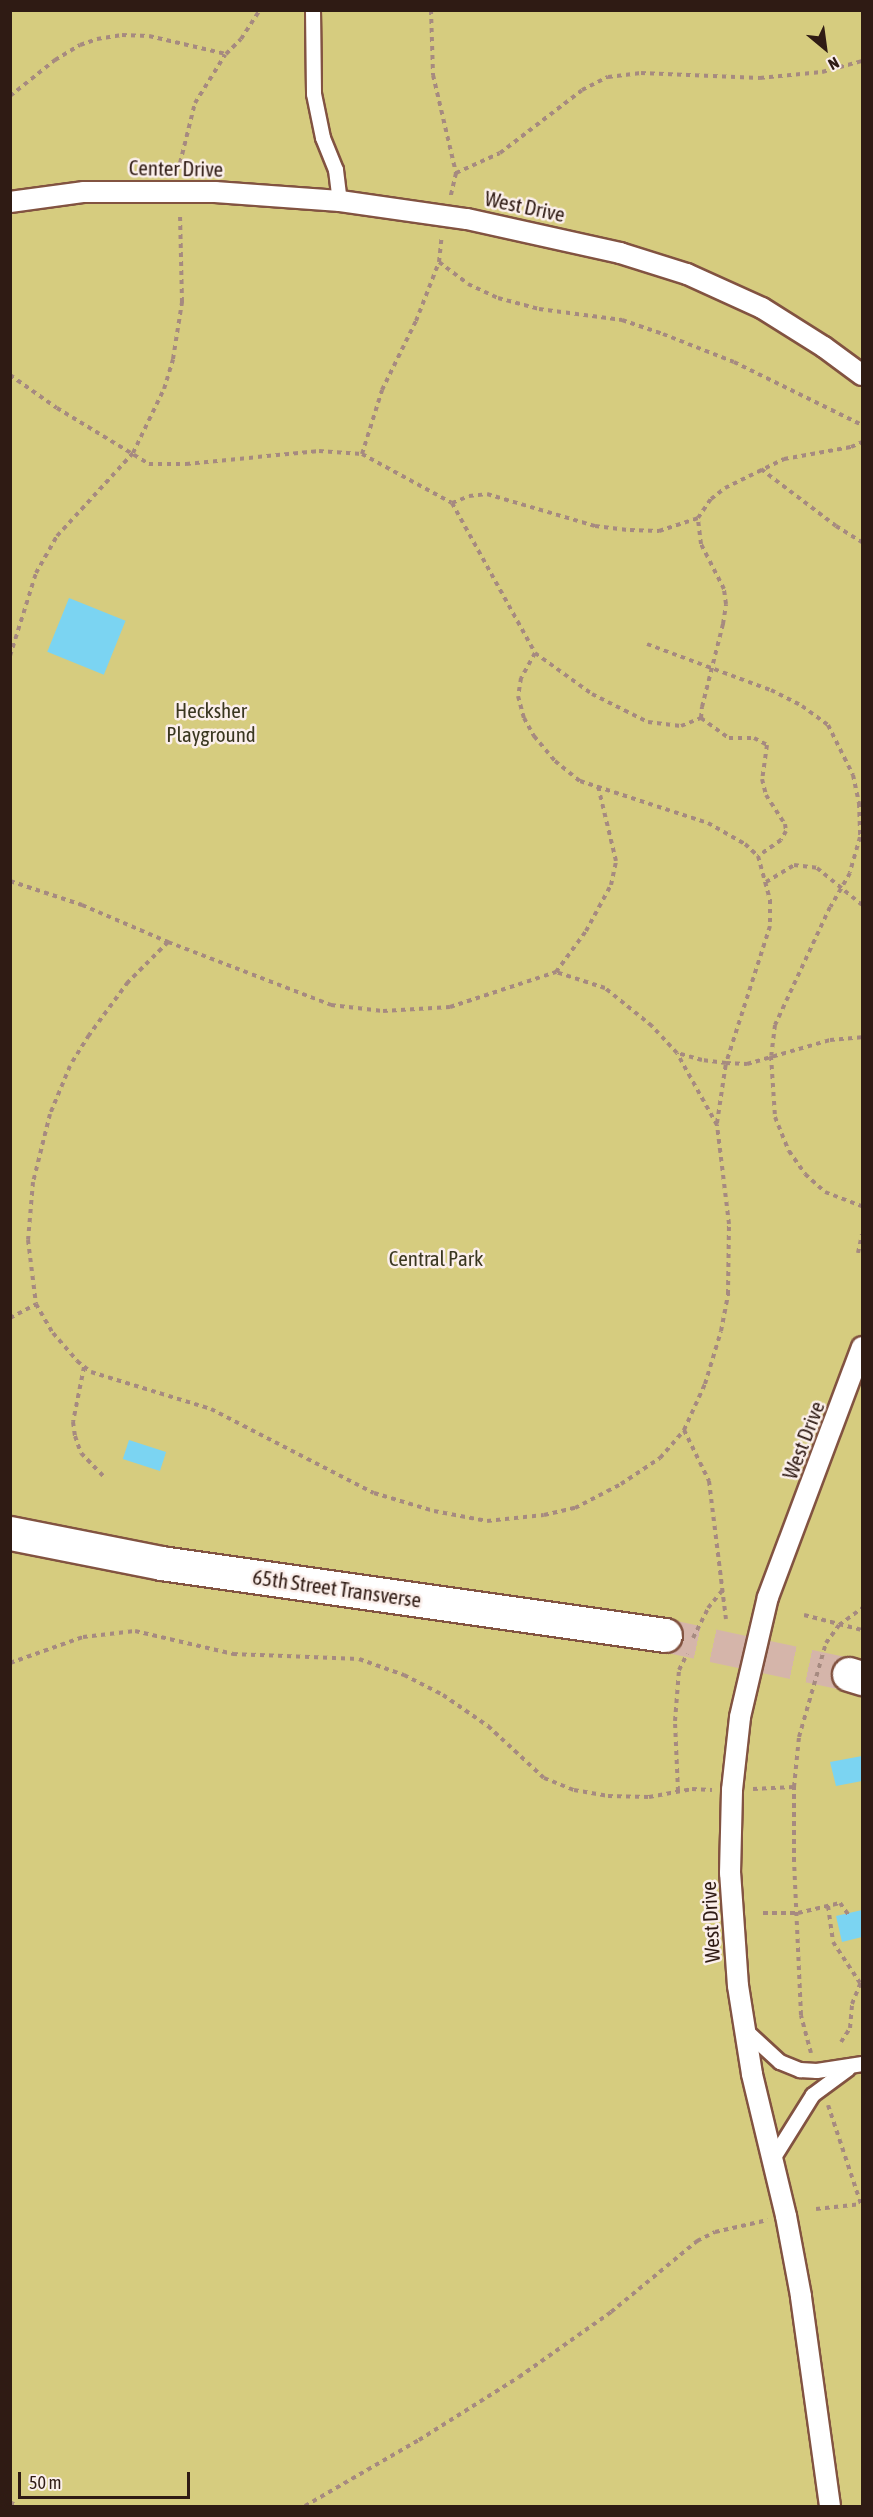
<!DOCTYPE html>
<html>
<head>
<meta charset="utf-8">
<style>
	body { margin:0 }
	#map { position:relative; width:873px; height:2517px; overflow:hidden; background:#fedccf; font-family:"Asap Condensed",sans-serif }
	div>[style] { position:absolute }
	.green>* { inset:0; background:#d6cc7f; transform-origin:0 0 }
	.building>* { inset:0; background:#7bd4f2; transform-origin:0 0 }
	.secondary-tunnel>* { height:33px; margin-top:-16.5px; transform-origin:0; background:repeating-linear-gradient(90deg,#d5b5aa 0 33px,transparent 0 49px) }
	.path>* { height:4px; margin-top:-2px; transform-origin:0; background:repeating-linear-gradient(90deg,#a68a80 0 4.5px,transparent 0 9px) }
	.roads { filter:drop-shadow(2px 0 #825341) drop-shadow(-2px 0 #825341) drop-shadow(0 2px #825341) drop-shadow(0 -2px #825341) }
	.service>* { height:14px; margin:-7px; padding:0 7px; transform-origin:7px; border-radius:7px; background:#fff }
	.pedestrian>* { height:20px; margin:-10px; padding:0 10px; transform-origin:10px; border-radius:10px; background:#fff }
	.secondary>* { height:33px; margin:-16.5px; padding:0 16.5px; transform-origin:16.5px; border-radius:16.5px; background:#fff }
	.path-bridge>* { height:4px; margin-top:-2px; transform-origin:0; background:repeating-linear-gradient(90deg,#a68a80 0 4.5px,transparent 0 9px) }
	span { translate:-50% -50%; white-space:nowrap; text-align:center; line-height:1.15; -webkit-text-stroke:5px #fbefeb; paint-order:stroke }
	.street-label { font-size:21px; color:#2f1b14 }
	.park-label { font-size:21px; color:#39361f }
	.frame { position:absolute; inset:0; border:12px solid #2f1b14; pointer-events:none }
	.north { position:absolute; left:795px; top:18px; width:60px; height:60px; -webkit-text-stroke:4px #fbefeb; paint-order:stroke; rotate:151deg; font-size:16px; font-weight:700; line-height:24px; text-align:center; color:#2f1b14 }
	.north::after { content:''; display:block; margin:auto; width:21px; height:27px; background:#2f1b14; clip-path:polygon(50% 0,100% 100%,50% 72%,0 100%) }
	.scale { position:absolute; left:18px; top:2472px; width:172px; height:27px; box-sizing:border-box; border:3px solid #2f1b14; border-top:0; padding-left:8px; font-size:18px; line-height:21px; white-space:nowrap; color:#2f1b14; -webkit-text-stroke:4px #fbefeb; paint-order:stroke }
</style>
</head>
<body>
<div id="map">
	<div class="green">
		<div style="left:11px;top:11px;width:851px;height:2495px"></div>
	</div>
	<div class="building">
		<div style="left:69px;top:598px;width:61px;height:58px;rotate:22deg"></div>
		<div style="left:129px;top:1440px;width:39px;height:20px;rotate:18deg"></div>
		<div style="clip-path:polygon(862px 1756px,862px 1781px,836px 1786px,830px 1762px)"></div>
		<div style="clip-path:polygon(862px 1910px,862px 1937px,842px 1942px,836px 1916px)"></div>
	</div>
	<div class="secondary-tunnel">
		<div style="left:665px;top:1635px;width:188px;rotate:12deg"></div>
	</div>
	<div class="path">
		<div style="left:431px;top:10px;width:65px;rotate:88.2deg"></div>
		<div style="left:433px;top:75px;width:101px;rotate:76.8deg"></div>
		<div style="left:456px;top:173px;width:23px;rotate:103deg"></div>
		<div style="left:10px;top:96px;width:58px;rotate:-38.7deg"></div>
		<div style="left:55px;top:60px;width:29px;rotate:-31deg"></div>
		<div style="left:80px;top:45px;width:18px;rotate:-19deg"></div>
		<div style="left:97px;top:39px;width:25px;rotate:-9deg"></div>
		<div style="left:122px;top:35px;width:27px;rotate:2deg"></div>
		<div style="left:149px;top:36px;width:79px;rotate:13.2deg"></div>
		<div style="left:226px;top:54px;width:21px;rotate:-45deg"></div>
		<div style="left:241px;top:39px;width:35px;rotate:-57deg"></div>
		<div style="left:180px;top:163px;width:62px;rotate:-76deg"></div>
		<div style="left:195px;top:103px;width:57px;rotate:-58deg"></div>
		<div style="left:456px;top:173px;width:48px;rotate:-24.4deg"></div>
		<div style="left:500px;top:153px;width:103px;rotate:-37.5deg"></div>
		<div style="left:582px;top:90px;width:29px;rotate:-27deg"></div>
		<div style="left:608px;top:77px;width:33px;rotate:-7deg"></div>
		<div style="left:641px;top:73px;width:119px;rotate:2.4deg"></div>
		<div style="left:760px;top:78px;width:62px;rotate:-5.5deg"></div>
		<div style="left:822px;top:72px;width:41px;rotate:-15.4deg"></div>
		<div style="left:439px;top:262px;width:36px;rotate:37deg"></div>
		<div style="left:468px;top:284px;width:33px;rotate:25deg"></div>
		<div style="left:498px;top:298px;width:42px;rotate:15deg"></div>
		<div style="left:539px;top:309px;width:84px;rotate:7.5deg"></div>
		<div style="left:622px;top:320px;width:43px;rotate:18.9deg"></div>
		<div style="left:663px;top:334px;width:76px;rotate:21.5deg"></div>
		<div style="left:734px;top:362px;width:143px;rotate:26.2deg"></div>
		<div style="left:10px;top:375px;width:57px;rotate:35.1deg"></div>
		<div style="left:57px;top:408px;width:108px;rotate:31.3deg"></div>
		<div style="left:149px;top:464px;width:37px"></div>
		<div style="left:186px;top:464px;width:134px;rotate:-5.6deg"></div>
		<div style="left:319px;top:451px;width:43px;rotate:4deg"></div>
		<div style="left:362px;top:454px;width:67px;rotate:-72.6deg"></div>
		<div style="left:382px;top:390px;width:77px;rotate:-63.8deg"></div>
		<div style="left:416px;top:321px;width:63px;rotate:-68.7deg"></div>
		<div style="left:439px;top:262px;width:27px;rotate:-84deg"></div>
		<div style="left:362px;top:454px;width:102px;rotate:28.6deg"></div>
		<div style="left:452px;top:503px;width:18px;rotate:-22deg"></div>
		<div style="left:469px;top:496px;width:18px;rotate:-6deg"></div>
		<div style="left:487px;top:494px;width:113px;rotate:16.5deg"></div>
		<div style="left:595px;top:526px;width:35px;rotate:7deg"></div>
		<div style="left:630px;top:530px;width:29px;rotate:2deg"></div>
		<div style="left:659px;top:531px;width:41px;rotate:-18.4deg"></div>
		<div style="left:761px;top:469px;width:94px;rotate:37.2deg"></div>
		<div style="left:836px;top:526px;width:31px;rotate:32deg"></div>
		<div style="left:452px;top:503px;width:171px;rotate:61deg"></div>
		<div style="left:535px;top:653px;width:70px;rotate:35.7deg"></div>
		<div style="left:592px;top:694px;width:63px;rotate:26.6deg"></div>
		<div style="left:648px;top:722px;width:33px;rotate:7deg"></div>
		<div style="left:681px;top:726px;width:22px;rotate:-22deg"></div>
		<div style="left:701px;top:718px;width:11px;rotate:-85deg"></div>
		<div style="left:723px;top:624px;width:20px;rotate:-81deg"></div>
		<div style="left:726px;top:604px;width:15px;rotate:-98deg"></div>
		<div style="left:724px;top:589px;width:51px;rotate:-117.1deg"></div>
		<div style="left:701px;top:544px;width:26px;rotate:-97deg"></div>
		<div style="left:698px;top:518px;width:23px;rotate:-56deg"></div>
		<div style="left:711px;top:499px;width:18px;rotate:-38deg"></div>
		<div style="left:725px;top:488px;width:66px;rotate:-26.2deg"></div>
		<div style="left:784px;top:459px;width:68px;rotate:-10.2deg"></div>
		<div style="left:851px;top:447px;width:12px;rotate:-24deg"></div>
		<div style="left:647px;top:644px;width:132px;rotate:20.4deg"></div>
		<div style="left:771px;top:690px;width:35px;rotate:27deg"></div>
		<div style="left:802px;top:706px;width:32px;rotate:36deg"></div>
		<div style="left:828px;top:725px;width:56px;rotate:63.4deg"></div>
		<div style="left:853px;top:775px;width:29px;rotate:78deg"></div>
		<div style="left:859px;top:803px;width:34px;rotate:88deg"></div>
		<div style="left:860px;top:837px;width:37px;rotate:106deg"></div>
		<div style="left:850px;top:873px;width:39px;rotate:120deg"></div>
		<div style="left:830px;top:907px;width:130px;rotate:115deg"></div>
		<div style="left:775px;top:1025px;width:31px;rotate:97deg"></div>
		<div style="left:771px;top:1056px;width:61px;rotate:86.2deg"></div>
		<div style="left:775px;top:1117px;width:37px;rotate:68deg"></div>
		<div style="left:789px;top:1151px;width:28px;rotate:55deg"></div>
		<div style="left:805px;top:1174px;width:27px;rotate:42deg"></div>
		<div style="left:825px;top:1192px;width:40px;rotate:21deg"></div>
		<div style="left:535px;top:653px;width:29px;rotate:119deg"></div>
		<div style="left:521px;top:678px;width:18px;rotate:99deg"></div>
		<div style="left:518px;top:696px;width:23px;rotate:75deg"></div>
		<div style="left:524px;top:718px;width:21px;rotate:61deg"></div>
		<div style="left:534px;top:736px;width:33px;rotate:50deg"></div>
		<div style="left:555px;top:761px;width:32px;rotate:39deg"></div>
		<div style="left:580px;top:781px;width:135px;rotate:18.2deg"></div>
		<div style="left:708px;top:823px;width:43px;rotate:29.6deg"></div>
		<div style="left:745px;top:844px;width:18px;rotate:43deg"></div>
		<div style="left:758px;top:856px;width:46px;rotate:74.7deg"></div>
		<div style="left:770px;top:900px;width:26px;rotate:90deg"></div>
		<div style="left:770px;top:926px;width:144px;rotate:107.8deg"></div>
		<div style="left:726px;top:1063px;width:24px;rotate:-173deg"></div>
		<div style="left:702px;top:1060px;width:26px;rotate:-164deg"></div>
		<div style="left:10px;top:656px;width:87px;rotate:-72.6deg"></div>
		<div style="left:36px;top:573px;width:43px;rotate:-60.4deg"></div>
		<div style="left:57px;top:536px;width:113px;rotate:-47.5deg"></div>
		<div style="left:133px;top:453px;width:71px;rotate:-64.2deg"></div>
		<div style="left:164px;top:389px;width:31px;rotate:-73deg"></div>
		<div style="left:173px;top:359px;width:58px;rotate:-81deg"></div>
		<div style="left:182px;top:302px;width:85px;rotate:-91.3deg"></div>
		<div style="left:701px;top:718px;width:34px;rotate:36deg"></div>
		<div style="left:729px;top:738px;width:25px"></div>
		<div style="left:754px;top:738px;width:15px;rotate:28deg"></div>
		<div style="left:767px;top:745px;width:34px;rotate:98deg"></div>
		<div style="left:762px;top:779px;width:16px;rotate:76deg"></div>
		<div style="left:766px;top:795px;width:35px;rotate:57deg"></div>
		<div style="left:785px;top:824px;width:7px;rotate:82deg"></div>
		<div style="left:786px;top:831px;width:10px;rotate:119deg"></div>
		<div style="left:781px;top:840px;width:28px;rotate:145deg"></div>
		<div style="left:10px;top:881px;width:76px;rotate:18.4deg"></div>
		<div style="left:82px;top:905px;width:94px;rotate:23.3deg"></div>
		<div style="left:168px;top:942px;width:175px;rotate:21.1deg"></div>
		<div style="left:331px;top:1005px;width:52px;rotate:6.6deg"></div>
		<div style="left:383px;top:1011px;width:67px;rotate:-3.4deg"></div>
		<div style="left:450px;top:1007px;width:112px;rotate:-18.3deg"></div>
		<div style="left:556px;top:972px;width:51px;rotate:-53.8deg"></div>
		<div style="left:586px;top:931px;width:52px;rotate:-61.5deg"></div>
		<div style="left:611px;top:885px;width:25px;rotate:-78deg"></div>
		<div style="left:616px;top:861px;width:77px;rotate:-103.5deg"></div>
		<div style="left:766px;top:882px;width:33px;rotate:-31deg"></div>
		<div style="left:794px;top:865px;width:23px;rotate:7deg"></div>
		<div style="left:817px;top:868px;width:58px;rotate:39.4deg"></div>
		<div style="left:168px;top:942px;width:57px;rotate:135deg"></div>
		<div style="left:128px;top:982px;width:66px;rotate:126.3deg"></div>
		<div style="left:89px;top:1035px;width:36px;rotate:122deg"></div>
		<div style="left:70px;top:1066px;width:52px;rotate:112.6deg"></div>
		<div style="left:50px;top:1114px;width:70px;rotate:104deg"></div>
		<div style="left:33px;top:1182px;width:58px;rotate:94.9deg"></div>
		<div style="left:28px;top:1240px;width:64px;rotate:82.9deg"></div>
		<div style="left:36px;top:1304px;width:34px;rotate:60deg"></div>
		<div style="left:53px;top:1333px;width:37px;rotate:49deg"></div>
		<div style="left:77px;top:1361px;width:18px;rotate:38deg"></div>
		<div style="left:91px;top:1372px;width:126px;rotate:17.1deg"></div>
		<div style="left:211px;top:1409px;width:183px;rotate:27.3deg"></div>
		<div style="left:374px;top:1493px;width:63px;rotate:16.7deg"></div>
		<div style="left:434px;top:1511px;width:54px;rotate:10.7deg"></div>
		<div style="left:487px;top:1521px;width:57px;rotate:-6deg"></div>
		<div style="left:544px;top:1515px;width:32px;rotate:-13deg"></div>
		<div style="left:575px;top:1508px;width:52px;rotate:-27.6deg"></div>
		<div style="left:621px;top:1484px;width:47px;rotate:-33.7deg"></div>
		<div style="left:660px;top:1458px;width:37px;rotate:-49deg"></div>
		<div style="left:684px;top:1430px;width:51px;rotate:-65.5deg"></div>
		<div style="left:705px;top:1384px;width:55px;rotate:-73.2deg"></div>
		<div style="left:721px;top:1331px;width:38px;rotate:-79deg"></div>
		<div style="left:728px;top:1294px;width:70px;rotate:-89.2deg"></div>
		<div style="left:729px;top:1224px;width:100px;rotate:-96.9deg"></div>
		<div style="left:717px;top:1125px;width:82px;rotate:-119.1deg"></div>
		<div style="left:677px;top:1053px;width:37px;rotate:-133deg"></div>
		<div style="left:652px;top:1026px;width:60px;rotate:-141deg"></div>
		<div style="left:605px;top:988px;width:52px;rotate:-161.9deg"></div>
		<div style="left:717px;top:1123px;width:61px;rotate:-81.5deg"></div>
		<div style="left:726px;top:1063px;width:21px;rotate:3deg"></div>
		<div style="left:747px;top:1064px;width:86px;rotate:-16.1deg"></div>
		<div style="left:830px;top:1040px;width:32px;rotate:-5deg"></div>
		<div style="left:858px;top:1253px;width:19px;rotate:-78deg"></div>
		<div style="left:10px;top:1318px;width:30px;rotate:-28deg"></div>
		<div style="left:84px;top:1367px;width:56px;rotate:101.3deg"></div>
		<div style="left:73px;top:1422px;width:14px;rotate:82deg"></div>
		<div style="left:75px;top:1436px;width:18px;rotate:71deg"></div>
		<div style="left:81px;top:1453px;width:33px;rotate:46deg"></div>
		<div style="left:684px;top:1430px;width:57px;rotate:63.9deg"></div>
		<div style="left:709px;top:1481px;width:139px;rotate:83deg"></div>
		<div style="left:804px;top:1615px;width:60px;rotate:14.5deg"></div>
		<div style="left:693px;top:1638px;width:34px;rotate:-63deg"></div>
		<div style="left:708px;top:1608px;width:22px;rotate:-51deg"></div>
		<div style="left:10px;top:1663px;width:77px;rotate:-19.6deg"></div>
		<div style="left:83px;top:1637px;width:52px;rotate:-6.6deg"></div>
		<div style="left:135px;top:1631px;width:101px;rotate:13.2deg"></div>
		<div style="left:233px;top:1654px;width:126px;rotate:2.3deg"></div>
		<div style="left:359px;top:1659px;width:48px;rotate:19.6deg"></div>
		<div style="left:404px;top:1675px;width:44px;rotate:27.1deg"></div>
		<div style="left:443px;top:1695px;width:55px;rotate:34.6deg"></div>
		<div style="left:488px;top:1726px;width:76px;rotate:42.9deg"></div>
		<div style="left:544px;top:1778px;width:32px;rotate:22deg"></div>
		<div style="left:574px;top:1790px;width:35px;rotate:10deg"></div>
		<div style="left:608px;top:1796px;width:41px;rotate:1.4deg"></div>
		<div style="left:649px;top:1797px;width:44px;rotate:-10.5deg"></div>
		<div style="left:692px;top:1789px;width:20px;rotate:3deg"></div>
		<div style="left:753px;top:1789px;width:41px;rotate:-2.8deg"></div>
		<div style="left:678px;top:1791px;width:70px;rotate:-92.5deg"></div>
		<div style="left:675px;top:1721px;width:51px;rotate:-85.5deg"></div>
		<div style="left:679px;top:1670px;width:18px;rotate:-63deg"></div>
		<div style="left:828px;top:1906px;width:36px;rotate:82deg"></div>
		<div style="left:833px;top:1942px;width:49px;rotate:56.6deg"></div>
		<div style="left:763px;top:1913px;width:35px"></div>
		<div style="left:798px;top:1913px;width:43px;rotate:-13.4deg"></div>
		<div style="left:840px;top:1903px;width:14px;rotate:54deg"></div>
		<div style="left:841px;top:2042px;width:17px;rotate:-57deg"></div>
		<div style="left:850px;top:2028px;width:24px;rotate:-85deg"></div>
		<div style="left:852px;top:2004px;width:27px;rotate:-68deg"></div>
		<div style="left:811px;top:2053px;width:39px;rotate:-105deg"></div>
		<div style="left:801px;top:2015px;width:153px;rotate:-92.6deg"></div>
		<div style="left:794px;top:1862px;width:75px;rotate:-90deg"></div>
		<div style="left:794px;top:1787px;width:50px;rotate:-84.3deg"></div>
		<div style="left:799px;top:1737px;width:98px;rotate:-74deg"></div>
		<div style="left:826px;top:1643px;width:22px;rotate:-54deg"></div>
		<div style="left:839px;top:1625px;width:29px;rotate:-36deg"></div>
		<div style="left:828px;top:2105px;width:108px;rotate:71.6deg"></div>
		<div style="left:816px;top:2209px;width:46px;rotate:-6.2deg"></div>
		<div style="left:10px;top:2502px;width:8px;rotate:30deg"></div>
		<div style="left:305px;top:2506px;width:132px;rotate:-30.1deg"></div>
		<div style="left:419px;top:2440px;width:118px;rotate:-32.2deg"></div>
		<div style="left:519px;top:2377px;width:113px;rotate:-35.2deg"></div>
		<div style="left:611px;top:2312px;width:112px;rotate:-39.5deg"></div>
		<div style="left:697px;top:2241px;width:20px;rotate:-27deg"></div>
		<div style="left:715px;top:2232px;width:54px;rotate:-12.8deg"></div>
	</div>
	<div class="roads">
		<div class="service">
			<div style="left:313px;top:10px;width:84px;rotate:89.3deg"></div>
			<div style="left:314px;top:94px;width:45px;rotate:78.4deg"></div>
			<div style="left:323px;top:138px;width:35px;rotate:68deg"></div>
			<div style="left:336px;top:170px;width:31px;rotate:83deg"></div>
			<div style="left:744px;top:2029px;width:49px;rotate:42.5deg"></div>
			<div style="left:780px;top:2062px;width:22px;rotate:22deg"></div>
			<div style="left:800px;top:2070px;width:17px;rotate:3deg"></div>
			<div style="left:817px;top:2071px;width:46px;rotate:-8.8deg"></div>
			<div style="left:773px;top:2159px;width:75px;rotate:-58deg"></div>
			<div style="left:813px;top:2095px;width:44px;rotate:-36.6deg"></div>
		</div>
		<div class="pedestrian">
			<div style="left:10px;top:202px;width:75px;rotate:-7.7deg"></div>
			<div style="left:84px;top:192px;width:131px"></div>
			<div style="left:215px;top:192px;width:125px;rotate:4.1deg"></div>
			<div style="left:340px;top:201px;width:128px;rotate:8.1deg"></div>
			<div style="left:467px;top:219px;width:157px;rotate:12.5deg"></div>
			<div style="left:620px;top:253px;width:70px;rotate:17.4deg"></div>
			<div style="left:687px;top:274px;width:82px;rotate:24.4deg"></div>
			<div style="left:762px;top:308px;width:73px;rotate:32.2deg"></div>
			<div style="left:824px;top:347px;width:47px;rotate:36.4deg"></div>
			<div style="left:830px;top:2506px;width:212px;rotate:-97.9deg"></div>
			<div style="left:801px;top:2296px;width:81px;rotate:-100.6deg"></div>
			<div style="left:786px;top:2216px;width:146px;rotate:-103.5deg"></div>
			<div style="left:752px;top:2074px;width:89px;rotate:-99deg"></div>
			<div style="left:738px;top:1986px;width:113px;rotate:-94deg"></div>
			<div style="left:730px;top:1873px;width:83px;rotate:-88.6deg"></div>
			<div style="left:732px;top:1790px;width:73px;rotate:-83.7deg"></div>
			<div style="left:740px;top:1717px;width:123px;rotate:-76.9deg"></div>
			<div style="left:768px;top:1597px;width:267px;rotate:-69.4deg"></div>
		</div>
		<div class="secondary">
			<div style="left:10px;top:1533px;width:154px;rotate:11.2deg"></div>
			<div style="left:161px;top:1563px;width:509px;rotate:8.13deg"></div>
			<div style="left:849px;top:1674px;width:14px;rotate:17deg"></div>
		</div>
	</div>
	<div class="path-bridge">
		<div style="left:702px;top:707px;width:86px;rotate:-75.8deg"></div>
	</div>
	<div class="street-label">
		<span style="left:176px;top:168px;rotate:1deg">Center Drive</span>
		<span style="left:525px;top:206px;rotate:12deg">West Drive</span>
		<span style="left:803px;top:1440px;rotate:-69deg">West Drive</span>
		<span style="left:337px;top:1588px;rotate:8deg">65th Street Transverse</span>
		<span style="left:710px;top:1922px;rotate:-93deg">West Drive</span>
	</div>
	<div class="park-label">
		<span style="left:211px;top:722px">Hecksher<br>Playground</span>
		<span style="left:436px;top:1258px">Central Park</span>
	</div>
	<div class="frame"></div>
	<div class="north">N</div>
	<div class="scale">50 m</div>
</div>
</body>
</html>
